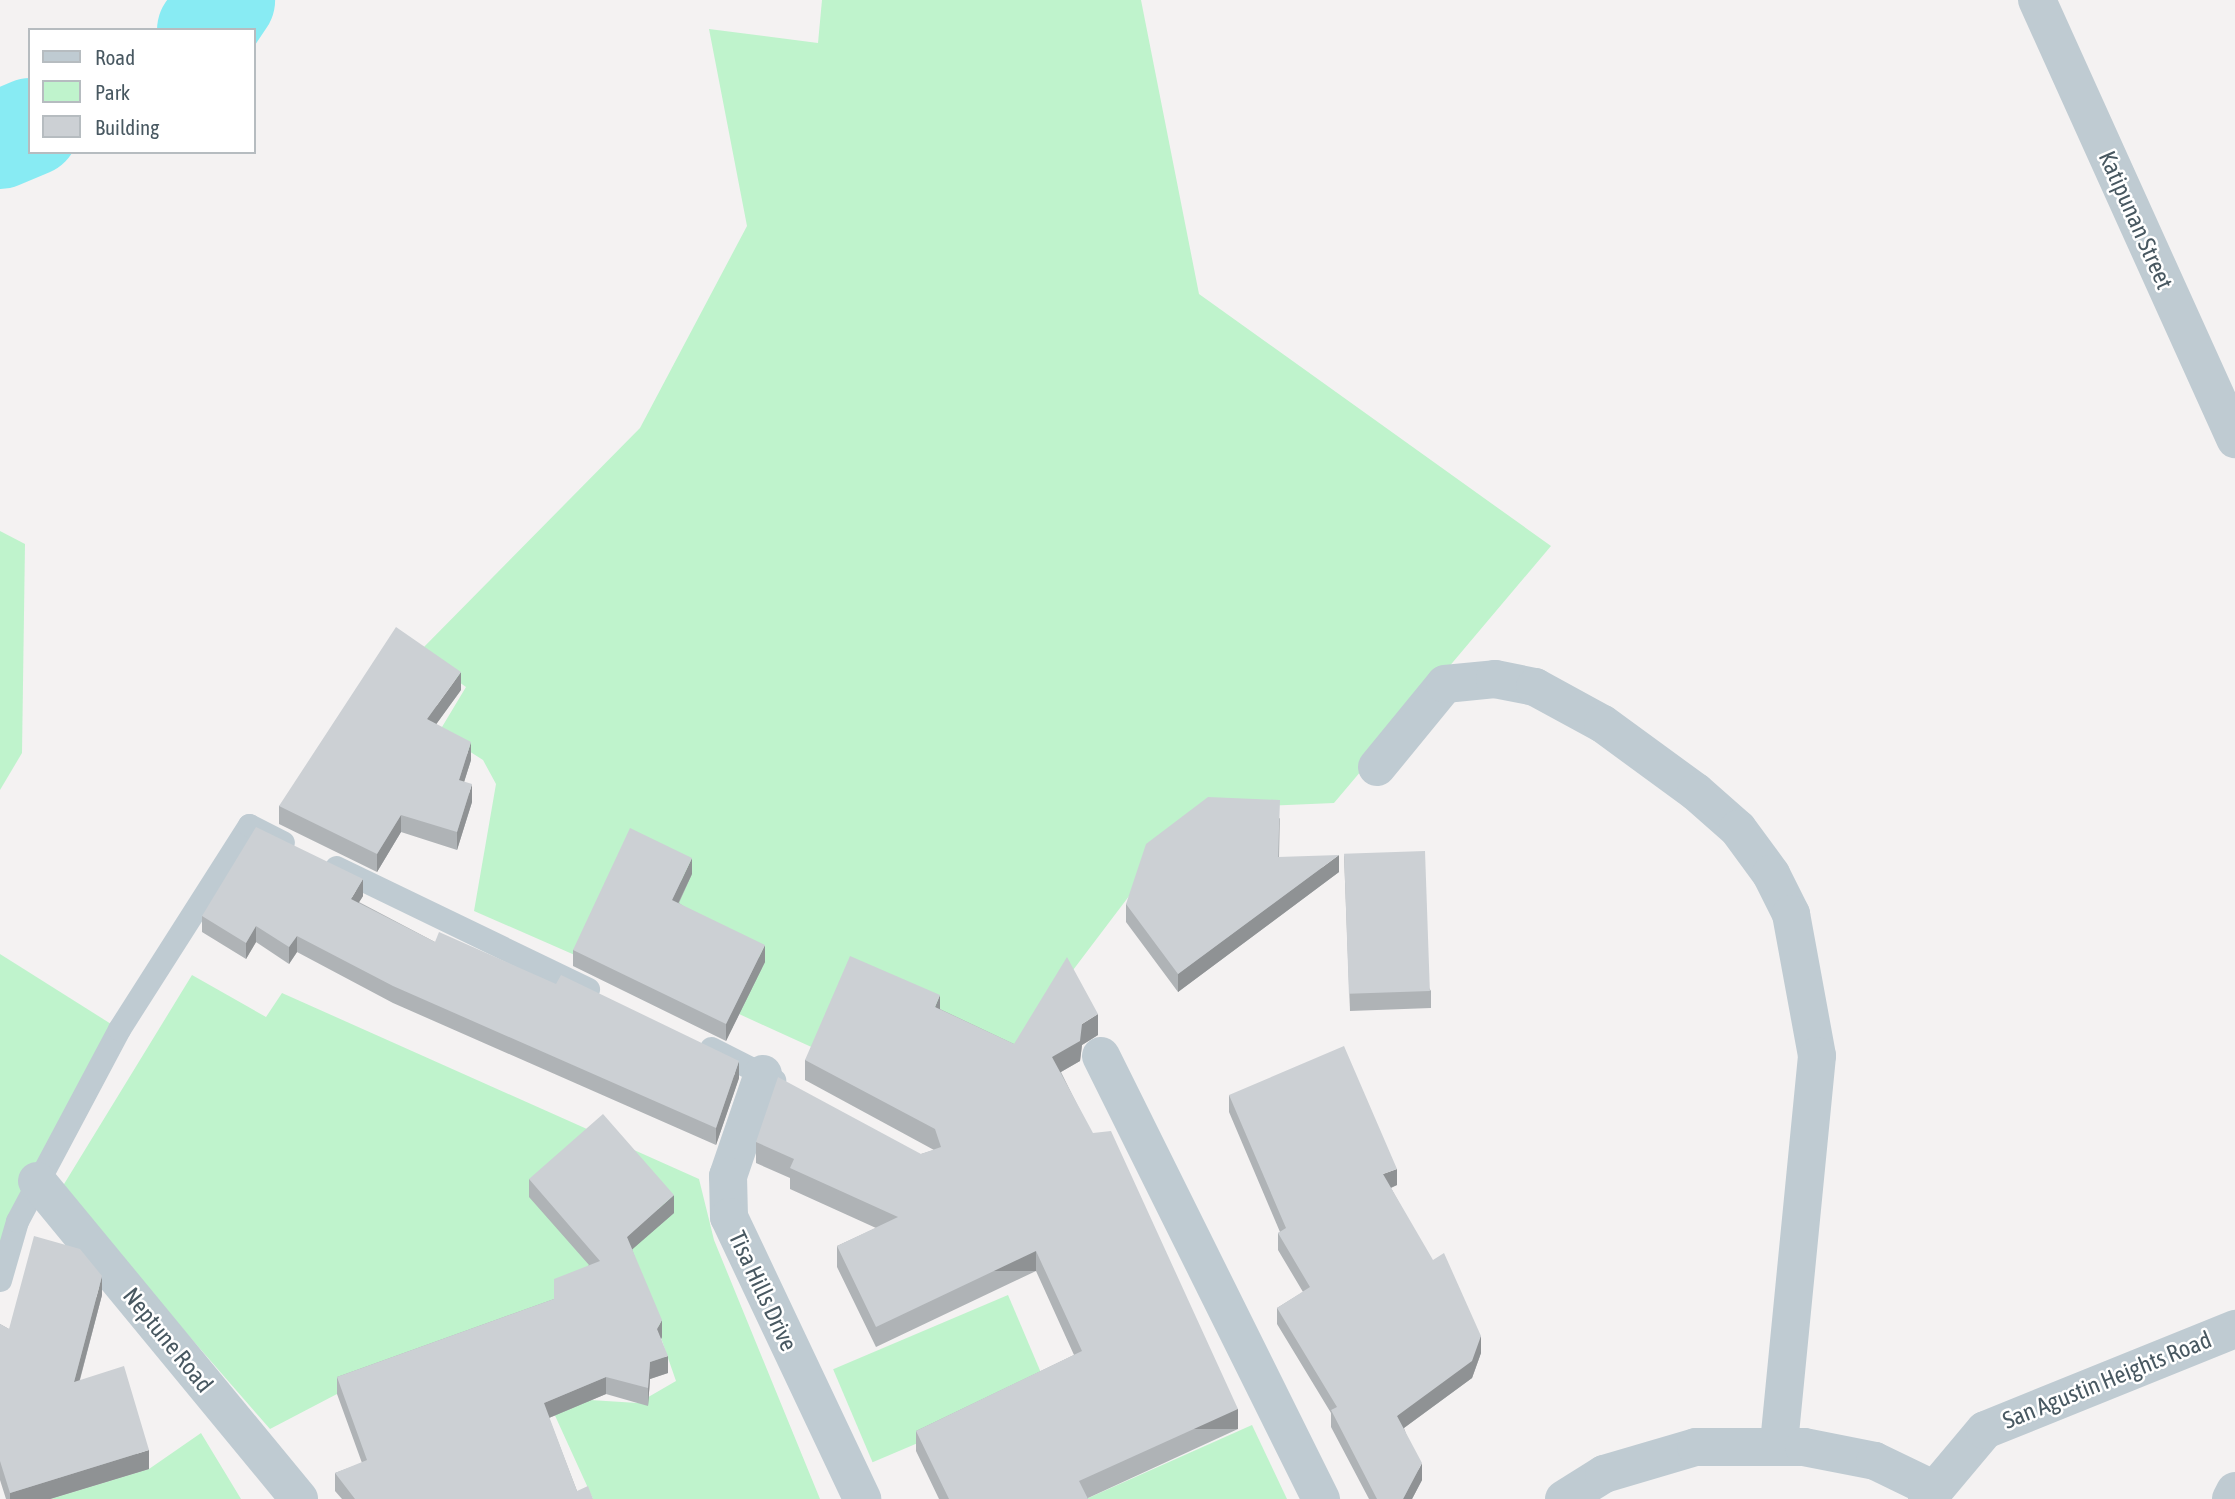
<!DOCTYPE html>
<html>
<head>
<meta charset="utf-8">
<style>
	body { margin:0 }
	#map { position:relative; width:2235px; height:1499px; overflow:hidden; background:#f4f2f2; font-family:"Asap Condensed",sans-serif }
	div>[style] { position:absolute }
	.green>* { inset:0; background:#bff3cc; transform-origin:0 0 }
	.river>* { height:98px; margin:-49px; padding:0 49px; transform-origin:49px; border-radius:49px; background:#88ebf3 }
	.lane>* { height:23px; margin:-11.5px; padding:0 11.5px; transform-origin:11.5px; border-radius:11.5px; background:#bfcbd2 }
	.street>* { height:38px; margin:-19px; padding:0 19px; transform-origin:19px; border-radius:19px; background:#bfcbd2 }
	.wall>* { inset:0; background:#afb3b6 }
	.shaded-wall>* { inset:0; background:#8f9294; transform-origin:0 0 }
	.building>* { inset:0; background:#ccd0d4; transform-origin:0 0 }
	span { translate:-50% -50%; white-space:nowrap; text-align:center; line-height:1.15; -webkit-text-stroke:5px #fff; paint-order:stroke }
	.street-label { font-size:24px; color:#485861 }
	.legend { position:absolute; left:28px; top:28px; width:228px; height:126px; box-sizing:border-box; background:#fff; border:2px solid #b6bcc0; margin:0; padding:9px 12px; list-style:none; font-size:21px; color:#485861 }
	.legend li { display:flex; align-items:center; gap:14px; height:35px }
	.legend b { width:35px; border:2px solid #b6bcc0 }
</style>
</head>
<body>
<div id="map">
	<div class="green">
		<div style="clip-path:polygon(822px 0,1141px 0,1199px 294px,1551px 546px,1334px 803px,1195px 809px,1067px 978px,1011px 1070px,818px 1050px,739px 1014px,764px 961px,577px 956px,474px 911px,496px 784px,483px 760px,439px 732px,466px 687px,418px 653px,640px 428px,747px 226px,709px 29px,818px 43px)"></div>
		<div style="clip-path:polygon(0 531px,25px 544px,22px 753px,0 790px)"></div>
		<div style="clip-path:polygon(0 954px,119px 1029px,0 1279px)"></div>
		<div style="clip-path:polygon(192px 975px,266px 1017px,282px 993px,699px 1179px,714px 1240px,820px 1499px,593px 1499px,552px 1409px,590px 1400px,638px 1403px,676px 1381px,652px 1312px,337px 1394px,270px 1429px,61px 1189px)"></div>
		<div style="left:1008px;top:1295px;width:101px;height:190px;rotate:67deg"></div>
		<div style="clip-path:polygon(1252px 1425px,1287px 1499px,1086px 1499px)"></div>
		<div style="clip-path:polygon(201px 1433px,241px 1499px,50px 1499px,149px 1469px)"></div>
	</div>
	<div class="river">
		<div style="left:206px;top:30px;width:36px;rotate:-56deg"></div>
		<div style="left:0;top:140px;width:33px;rotate:-23deg"></div>
	</div>
	<div class="lane">
		<div style="left:336px;top:867px;width:280px;rotate:25.8deg"></div>
		<div style="left:711px;top:1048px;width:71px;rotate:26.9deg"></div>
		<div style="left:0;top:1280px;width:61px;rotate:-73.9deg"></div>
		<div style="left:17px;top:1221px;width:217px;rotate:-62deg"></div>
		<div style="left:119px;top:1029px;width:242px;rotate:-57.5deg"></div>
		<div style="left:249px;top:825px;width:38px;rotate:27deg"></div>
	</div>
	<div class="street">
		<div style="left:2037px;top:0;width:482px;rotate:65.7deg"></div>
		<div style="left:1377px;top:767px;width:107px;rotate:-50.7deg"></div>
		<div style="left:1445px;top:684px;width:50px;rotate:-5.7deg"></div>
		<div style="left:1495px;top:679px;width:41px;rotate:11.3deg"></div>
		<div style="left:1535px;top:687px;width:77px;rotate:28.6deg"></div>
		<div style="left:1603px;top:724px;width:115px;rotate:36.2deg"></div>
		<div style="left:1696px;top:792px;width:56px;rotate:41.4deg"></div>
		<div style="left:1738px;top:829px;width:56px;rotate:53.7deg"></div>
		<div style="left:1771px;top:874px;width:45px;rotate:63.4deg"></div>
		<div style="left:1791px;top:914px;width:144px;rotate:79.6deg"></div>
		<div style="left:1817px;top:1056px;width:392px;rotate:95.6deg"></div>
		<div style="left:1101px;top:1056px;width:495px;rotate:63.6deg"></div>
		<div style="left:763px;top:1074px;width:108px;rotate:108.9deg"></div>
		<div style="left:728px;top:1176px;width:41px;rotate:88.6deg"></div>
		<div style="left:729px;top:1217px;width:312px;rotate:64.7deg"></div>
		<div style="left:37px;top:1181px;width:412px;rotate:50.5deg"></div>
		<div style="left:1564px;top:1499px;width:47px;rotate:-32deg"></div>
		<div style="left:1604px;top:1474px;width:96px;rotate:-16.4deg"></div>
		<div style="left:1696px;top:1447px;width:108px"></div>
		<div style="left:1804px;top:1447px;width:72px;rotate:11.2deg"></div>
		<div style="left:1875px;top:1461px;width:64px;rotate:25.8deg"></div>
		<div style="left:1927px;top:1499px;width:90px;rotate:-50deg"></div>
		<div style="left:1985px;top:1430px;width:270px;rotate:-22deg"></div>
		<div style="left:2231px;top:1499px;width:9px;rotate:-63deg"></div>
	</div>
	<div class="wall">
		<div style="clip-path:polygon(461px 690px,436px 724px,471px 760px,464px 782px,472px 802px,457px 850px,401px 832px,377px 872px,279px 824px,279px 806px)"></div>
		<div style="clip-path:polygon(1280px 818px,1279px 857px,1339px 872px,1178px 992px,1126px 922px,1126px 904px)"></div>
		<div style="clip-path:polygon(1344px 855px,1431px 991px,1431px 1008px,1350px 1011px)"></div>
		<div style="clip-path:polygon(692px 874px,679px 903px,765px 962px,726px 1041px,573px 966px,573px 950px)"></div>
		<div style="clip-path:polygon(363px 896px,359px 902px,435px 942px,739px 1078px,716px 1145px,393px 1003px,297px 952px,289px 964px,256px 942px,246px 959px,202px 932px,202px 916px)"></div>
		<div style="clip-path:polygon(940px 1009px,1014px 1044px,1098px 1035px,1082px 1045px,1080px 1061px,1061px 1072px,1238px 1429px,1088px 1498px,1088px 1499px,939px 1499px,916px 1451px,916px 1431px,1074px 1355px,1036px 1271px,876px 1347px,837px 1267px,837px 1246px,876px 1228px,790px 1189px,790px 1178px,756px 1163px,756px 1142px,921px 1154px,934px 1150px,805px 1080px,805px 1060px)"></div>
		<div style="clip-path:polygon(1229px 1095px,1397px 1185px,1391px 1188px,1481px 1353px,1472px 1378px,1404px 1428px,1422px 1480px,1412px 1499px,1369px 1499px,1331px 1427px,1331px 1413px,1277px 1324px,1277px 1308px,1303px 1292px,1278px 1250px,1278px 1233px,1280px 1232px,1229px 1112px)"></div>
		<div style="clip-path:polygon(529px 1179px,674px 1213px,632px 1249px,662px 1337px,661px 1339px,668px 1373px,650px 1379px,648px 1406px,606px 1394px,549px 1418px,577px 1491px,593px 1499px,342px 1499px,335px 1491px,335px 1473px,362px 1463px,337px 1394px,337px 1377px,554px 1299px,589px 1265px,529px 1197px)"></div>
		<div style="clip-path:polygon(102px 1295px,80px 1380px,149px 1469px,50px 1499px,6px 1499px,0 1480px,0 1324px,9px 1329px)"></div>
	</div>
	<div class="shaded-wall">
		<div style="clip-path:polygon(461px 672px,461px 690px,427px 737px,427px 719px)"></div>
		<div style="clip-path:polygon(471px 742px,471px 760px,459px 798px,459px 780px)"></div>
		<div style="clip-path:polygon(472px 784px,472px 802px,457px 850px,457px 832px)"></div>
		<div style="clip-path:polygon(401px 815px,401px 832px,377px 872px,377px 854px)"></div>
		<div style="clip-path:polygon(1339px 855px,1339px 872px,1178px 992px,1178px 974px)"></div>
		<div style="clip-path:polygon(692px 858px,692px 874px,672px 916px,672px 900px)"></div>
		<div style="clip-path:polygon(363px 879px,363px 896px,351px 915px,351px 899px)"></div>
		<div style="clip-path:polygon(256px 926px,256px 942px,246px 959px,246px 943px)"></div>
		<div style="clip-path:polygon(297px 936px,297px 952px,289px 964px,289px 947px)"></div>
		<div style="clip-path:polygon(765px 945px,765px 962px,726px 1041px,726px 1024px)"></div>
		<div style="clip-path:polygon(940px 995px,940px 1016px,935px 1007px)"></div>
		<div style="clip-path:polygon(1098px 1014px,1098px 1035px,1082px 1045px,1080px 1061px,1052px 1077px,1052px 1057px,1082px 1024px)"></div>
		<div style="clip-path:polygon(739px 1061px,739px 1078px,716px 1145px,716px 1128px)"></div>
		<div style="clip-path:polygon(1397px 1169px,1397px 1185px,1383px 1191px,1383px 1174px)"></div>
		<div style="clip-path:polygon(674px 1195px,674px 1213px,627px 1254px,627px 1237px)"></div>
		<div style="left:1036px;top:1251px;width:20px;height:177px;rotate:90deg"></div>
		<div style="clip-path:polygon(102px 1276px,102px 1295px,74px 1401px,74px 1382px)"></div>
		<div style="clip-path:polygon(662px 1320px,662px 1337px,657px 1347px,657px 1329px)"></div>
		<div style="clip-path:polygon(1481px 1336px,1481px 1353px,1472px 1378px,1397px 1433px,1397px 1416px)"></div>
		<div style="clip-path:polygon(668px 1356px,668px 1373px,650px 1379px,648px 1406px,648px 1388px,650px 1362px)"></div>
		<div style="clip-path:polygon(606px 1377px,606px 1394px,544px 1420px,544px 1403px)"></div>
		<div style="left:1238px;top:1409px;width:20px;height:175px;rotate:90deg"></div>
		<div style="clip-path:polygon(149px 1450px,149px 1469px,50px 1499px,10px 1499px,10px 1493px)"></div>
		<div style="clip-path:polygon(1422px 1463px,1422px 1480px,1412px 1499px,1403px 1499px)"></div>
	</div>
	<div class="building">
		<div style="clip-path:polygon(396px 627px,461px 672px,427px 719px,471px 742px,459px 780px,472px 784px,457px 832px,401px 815px,377px 854px,279px 806px)"></div>
		<div style="clip-path:polygon(1208px 797px,1280px 800px,1278px 857px,1339px 855px,1178px 974px,1126px 904px,1146px 844px)"></div>
		<div style="clip-path:polygon(256px 827px,363px 879px,351px 899px,435px 942px,439px 932px,556px 984px,561px 975px,739px 1061px,716px 1128px,393px 986px,297px 936px,289px 947px,256px 926px,246px 943px,202px 916px)"></div>
		<div style="clip-path:polygon(630px 828px,692px 858px,672px 900px,765px 945px,726px 1024px,573px 950px)"></div>
		<div style="left:1425px;top:851px;width:140px;height:81px;rotate:88deg"></div>
		<div style="clip-path:polygon(850px 956px,940px 995px,935px 1007px,1014px 1044px,1067px 957px,1098px 1014px,1082px 1024px,1080px 1041px,1052px 1057px,1093px 1133px,1111px 1131px,1238px 1409px,1079px 1481px,1088px 1499px,949px 1499px,916px 1431px,1082px 1351px,1036px 1251px,876px 1327px,837px 1246px,898px 1217px,790px 1168px,794px 1159px,756px 1142px,778px 1077px,921px 1154px,941px 1147px,935px 1129px,805px 1060px)"></div>
		<div style="clip-path:polygon(1344px 1046px,1397px 1169px,1383px 1174px,1433px 1260px,1444px 1253px,1481px 1336px,1472px 1361px,1397px 1416px,1422px 1463px,1403px 1499px,1377px 1499px,1331px 1410px,1337px 1407px,1277px 1308px,1310px 1287px,1278px 1233px,1286px 1228px,1229px 1095px)"></div>
		<div style="clip-path:polygon(603px 1114px,674px 1195px,627px 1237px,662px 1320px,657px 1329px,668px 1356px,650px 1362px,648px 1388px,606px 1377px,544px 1403px,577px 1491px,588px 1486px,593px 1499px,355px 1499px,335px 1473px,367px 1460px,337px 1377px,554px 1299px,554px 1279px,600px 1261px,529px 1179px)"></div>
		<div style="clip-path:polygon(34px 1236px,80px 1249px,102px 1276px,74px 1382px,124px 1366px,149px 1450px,10px 1493px,0 1461px,0 1324px,9px 1329px)"></div>
	</div>
	<div class="street-label">
		<span style="left:2136px;top:220px;rotate:66deg">Katipunan Street</span>
		<span style="left:763px;top:1291px;rotate:65deg">Tisa Hills Drive</span>
		<span style="left:168px;top:1340px;rotate:51deg">Neptune Road</span>
		<span style="left:2107px;top:1380px;rotate:-22deg">San Agustin Heights Road</span>
	</div>
	<ul class="legend">
	<li><b style="height:9px;background:#bfcbd2"></b>Road</li>
	<li><b style="height:19px;background:#bff3cc"></b>Park</li>
	<li><b style="height:19px;background:#ccd0d4"></b>Building</li>
	</ul>
</div>
</body>
</html>
